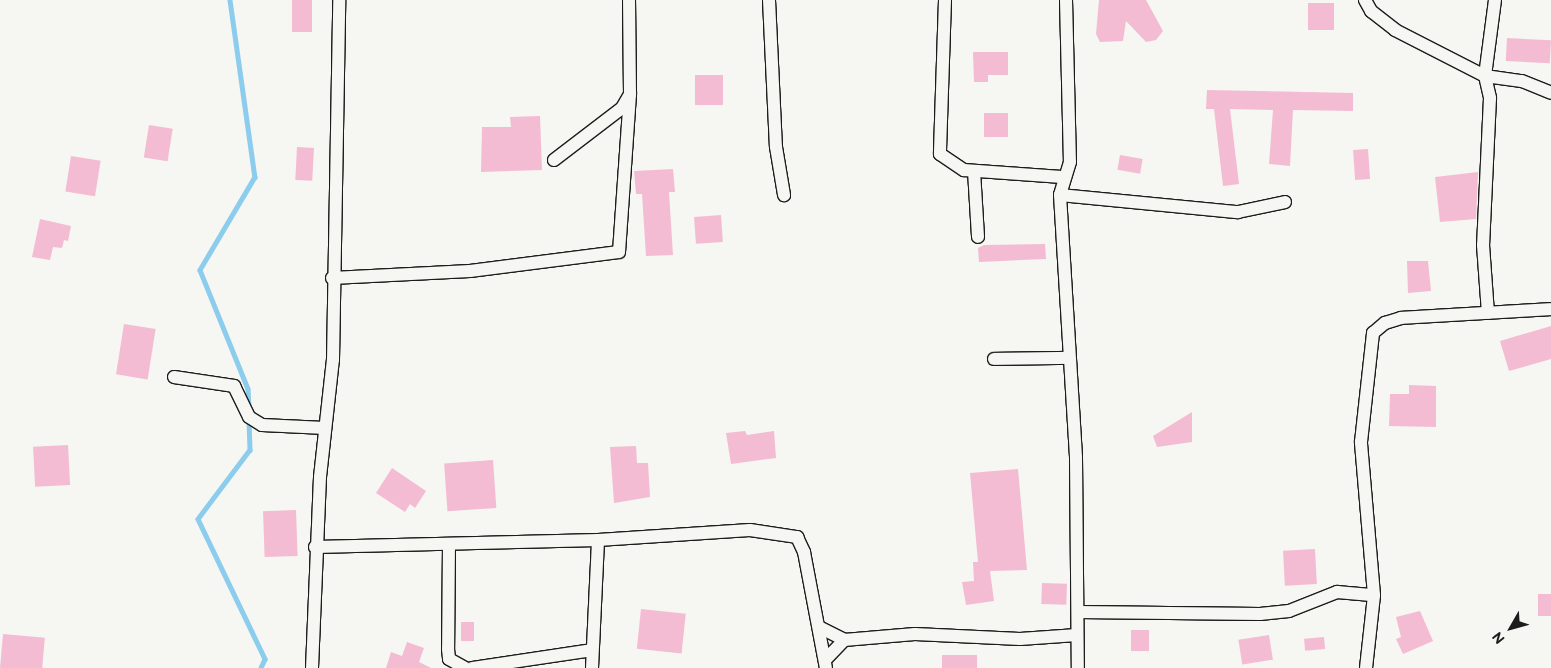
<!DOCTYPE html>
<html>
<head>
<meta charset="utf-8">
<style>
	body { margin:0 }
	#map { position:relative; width:1551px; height:668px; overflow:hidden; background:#f6f6f2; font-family:"Balsamiq Sans",sans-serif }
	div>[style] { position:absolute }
	.stream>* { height:4.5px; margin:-2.25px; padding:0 2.25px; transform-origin:2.25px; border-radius:2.25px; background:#8ccced }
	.building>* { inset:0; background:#f4bcd2; transform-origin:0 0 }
	.roads { filter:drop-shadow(1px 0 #1c1c1c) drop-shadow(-1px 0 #1c1c1c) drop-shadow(0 1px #1c1c1c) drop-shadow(0 -1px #1c1c1c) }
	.street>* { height:12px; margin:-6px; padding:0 6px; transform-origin:6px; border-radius:6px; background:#f6f6f2 }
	span { translate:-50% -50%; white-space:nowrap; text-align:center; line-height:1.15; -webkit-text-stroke:5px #f6f6f2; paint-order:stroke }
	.north { position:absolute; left:1486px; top:603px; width:50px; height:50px; -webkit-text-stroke:4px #f6f6f2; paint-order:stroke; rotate:232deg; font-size:14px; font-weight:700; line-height:20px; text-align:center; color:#1c1c1c }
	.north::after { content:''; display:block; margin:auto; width:18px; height:22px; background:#1c1c1c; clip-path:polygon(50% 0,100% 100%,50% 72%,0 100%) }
</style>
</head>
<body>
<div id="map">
	<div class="stream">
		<div style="left:230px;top:0;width:179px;rotate:82deg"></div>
		<div style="left:255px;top:177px;width:108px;rotate:120.6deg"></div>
		<div style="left:200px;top:270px;width:128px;rotate:68deg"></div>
		<div style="left:248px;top:389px;width:19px;rotate:87deg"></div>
		<div style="left:249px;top:420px;width:30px;rotate:88deg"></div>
		<div style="left:250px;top:450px;width:86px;rotate:127deg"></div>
		<div style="left:198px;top:519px;width:155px;rotate:64.4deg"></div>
		<div style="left:265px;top:659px;width:10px;rotate:114deg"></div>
	</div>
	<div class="building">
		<div style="left:292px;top:0;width:20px;height:32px"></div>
		<div style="clip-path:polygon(1099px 0,1146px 0,1163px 31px,1156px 40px,1146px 42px,1126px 21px,1123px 41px,1100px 42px,1096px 34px)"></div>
		<div style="left:1308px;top:3px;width:26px;height:27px"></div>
		<div style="left:1507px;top:38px;width:44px;height:23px;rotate:3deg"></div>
		<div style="clip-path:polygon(973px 52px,1008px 52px,1008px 75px,988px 75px,988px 82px,974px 82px)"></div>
		<div style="left:695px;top:75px;width:28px;height:30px"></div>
		<div style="clip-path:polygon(1207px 90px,1353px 93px,1353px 111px,1293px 110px,1290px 166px,1269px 164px,1273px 110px,1230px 109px,1239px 184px,1223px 186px,1214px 109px,1206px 109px)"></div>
		<div style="left:984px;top:113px;width:24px;height:24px"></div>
		<div style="clip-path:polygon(540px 116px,542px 170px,481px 172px,482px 127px,511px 127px,510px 117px)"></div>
		<div style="left:149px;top:125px;width:24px;height:33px;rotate:9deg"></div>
		<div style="left:297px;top:147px;width:17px;height:33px;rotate:3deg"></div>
		<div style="left:1368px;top:149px;width:30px;height:15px;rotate:86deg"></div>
		<div style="left:1120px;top:155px;width:23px;height:15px;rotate:10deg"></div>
		<div style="left:71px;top:156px;width:30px;height:36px;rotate:9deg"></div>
		<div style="clip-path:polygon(673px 169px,675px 192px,669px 192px,673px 255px,646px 256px,642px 194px,636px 194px,634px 171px)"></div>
		<div style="clip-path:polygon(1478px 172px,1476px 219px,1440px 222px,1435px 177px)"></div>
		<div style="left:721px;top:215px;width:27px;height:27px;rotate:86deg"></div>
		<div style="clip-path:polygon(40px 219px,71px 226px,68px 241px,64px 240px,62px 248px,53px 247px,50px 260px,32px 257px)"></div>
		<div style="clip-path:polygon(1045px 244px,1046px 259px,979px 262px,978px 248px,984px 245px)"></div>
		<div style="clip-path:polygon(1407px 261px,1428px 261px,1431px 291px,1408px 293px)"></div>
		<div style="left:124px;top:324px;width:32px;height:51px;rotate:9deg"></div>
		<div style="clip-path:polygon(1551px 326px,1551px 359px,1509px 371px,1500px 341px)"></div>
		<div style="clip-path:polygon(1409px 385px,1436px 386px,1436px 427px,1389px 426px,1390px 394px,1409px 394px)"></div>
		<div style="clip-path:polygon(1192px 412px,1192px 442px,1157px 447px,1153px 436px)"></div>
		<div style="clip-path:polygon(745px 431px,747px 435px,774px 431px,776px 458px,731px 464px,726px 433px)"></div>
		<div style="left:68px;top:445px;width:40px;height:35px;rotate:87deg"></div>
		<div style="clip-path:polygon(636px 446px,637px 463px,648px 463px,650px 497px,614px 503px,610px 447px)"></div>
		<div style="left:493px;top:460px;width:48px;height:49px;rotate:86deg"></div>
		<div style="clip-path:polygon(392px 468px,426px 491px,415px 508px,410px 504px,405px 512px,376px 493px)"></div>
		<div style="clip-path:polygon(1018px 469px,1027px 570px,990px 571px,994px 601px,966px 605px,962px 582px,974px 581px,973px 562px,978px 562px,970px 473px)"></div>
		<div style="left:296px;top:510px;width:46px;height:33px;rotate:88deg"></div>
		<div style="left:1315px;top:549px;width:35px;height:32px;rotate:87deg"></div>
		<div style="left:1042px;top:583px;width:25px;height:21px;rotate:2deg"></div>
		<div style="left:1538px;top:594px;width:13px;height:22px"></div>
		<div style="left:641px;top:609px;width:45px;height:40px;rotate:6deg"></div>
		<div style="clip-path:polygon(1420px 611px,1433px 641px,1403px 654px,1396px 639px,1401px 637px,1396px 617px)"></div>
		<div style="left:461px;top:622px;width:13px;height:19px"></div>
		<div style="left:1131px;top:630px;width:18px;height:21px"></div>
		<div style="left:3px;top:634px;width:42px;height:34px;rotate:5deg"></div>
		<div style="left:1269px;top:635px;width:25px;height:31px;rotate:81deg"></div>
		<div style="left:1324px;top:637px;width:12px;height:20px;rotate:85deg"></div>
		<div style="clip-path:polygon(407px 642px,424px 648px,419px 662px,431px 668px,386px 668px,391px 652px,402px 656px)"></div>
		<div style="left:942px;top:655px;width:35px;height:13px"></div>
	</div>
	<div class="roads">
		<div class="street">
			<div style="left:769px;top:0;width:147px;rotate:87.3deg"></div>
			<div style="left:776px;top:147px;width:49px;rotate:80.5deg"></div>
			<div style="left:945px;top:0;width:154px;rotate:91.9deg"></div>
			<div style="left:940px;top:154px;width:29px;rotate:34deg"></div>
			<div style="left:964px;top:170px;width:98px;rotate:4.1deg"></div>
			<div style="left:1066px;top:0;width:162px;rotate:88.6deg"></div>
			<div style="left:1070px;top:162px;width:34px;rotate:107deg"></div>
			<div style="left:1060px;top:195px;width:263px;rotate:86.5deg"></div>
			<div style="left:1076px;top:458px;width:210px;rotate:89.5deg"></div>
			<div style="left:1365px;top:0;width:13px;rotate:61deg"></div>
			<div style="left:1371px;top:11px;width:31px;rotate:38deg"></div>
			<div style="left:1395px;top:30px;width:101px;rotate:27.1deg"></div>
			<div style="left:1485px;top:76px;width:23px;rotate:77deg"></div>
			<div style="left:1490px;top:98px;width:147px;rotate:92.7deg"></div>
			<div style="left:1483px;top:245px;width:68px;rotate:85.8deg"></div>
			<div style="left:1495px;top:0;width:77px;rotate:97.5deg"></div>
			<div style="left:1485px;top:76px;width:37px;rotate:8deg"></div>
			<div style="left:1522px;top:81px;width:31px;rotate:22deg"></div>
			<div style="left:554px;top:160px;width:86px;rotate:-37.4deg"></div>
			<div style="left:622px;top:108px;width:16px;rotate:-60deg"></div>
			<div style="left:630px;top:94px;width:94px;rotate:-90.6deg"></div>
			<div style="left:974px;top:171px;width:66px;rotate:86.5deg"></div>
			<div style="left:1060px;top:195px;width:179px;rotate:5.5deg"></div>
			<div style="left:1238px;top:212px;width:48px;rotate:-12deg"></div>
			<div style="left:332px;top:278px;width:138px;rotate:-2.9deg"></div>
			<div style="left:470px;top:271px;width:150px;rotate:-7.3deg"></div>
			<div style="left:619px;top:252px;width:158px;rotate:-86deg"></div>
			<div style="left:994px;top:359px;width:75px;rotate:-0.8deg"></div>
			<div style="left:174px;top:377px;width:61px;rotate:8.5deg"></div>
			<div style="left:234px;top:386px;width:34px;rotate:64deg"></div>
			<div style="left:249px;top:417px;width:15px;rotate:32deg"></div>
			<div style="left:262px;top:425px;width:63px;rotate:2.7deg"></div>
			<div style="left:449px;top:544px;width:105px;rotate:90.5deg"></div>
			<div style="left:448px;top:649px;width:10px;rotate:84deg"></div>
			<div style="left:449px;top:659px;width:18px;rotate:29deg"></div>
			<div style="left:315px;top:547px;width:283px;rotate:-1.4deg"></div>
			<div style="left:598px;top:540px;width:152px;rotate:-3.8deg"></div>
			<div style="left:750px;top:530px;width:48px;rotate:8.5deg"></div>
			<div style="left:797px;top:537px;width:17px;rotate:65deg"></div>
			<div style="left:804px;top:552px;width:118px;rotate:79.3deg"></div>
			<div style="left:1078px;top:612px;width:182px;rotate:0.6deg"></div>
			<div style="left:1260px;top:614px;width:29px;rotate:-6deg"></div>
			<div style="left:1289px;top:611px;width:52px;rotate:-21.6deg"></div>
			<div style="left:1337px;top:592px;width:37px;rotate:5deg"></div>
			<div style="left:819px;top:627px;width:28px;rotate:27deg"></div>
			<div style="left:825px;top:660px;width:28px;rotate:-46deg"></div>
			<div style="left:844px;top:640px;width:71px;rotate:-4.8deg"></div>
			<div style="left:915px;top:634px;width:105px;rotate:2.7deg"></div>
			<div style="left:1020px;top:639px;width:57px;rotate:-4deg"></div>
			<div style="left:312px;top:668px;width:191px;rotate:-87.6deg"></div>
			<div style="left:320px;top:477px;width:118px;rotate:-83.7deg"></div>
			<div style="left:333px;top:360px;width:360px;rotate:-89deg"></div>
			<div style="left:472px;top:668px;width:121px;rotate:-8.5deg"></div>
			<div style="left:592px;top:668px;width:128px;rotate:-87.3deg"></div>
			<div style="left:1366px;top:668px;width:73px;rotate:-83.7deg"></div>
			<div style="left:1374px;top:595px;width:154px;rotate:-94.9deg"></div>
			<div style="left:1361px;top:442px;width:110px;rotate:-83.7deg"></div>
			<div style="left:1373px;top:333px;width:16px;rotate:-40deg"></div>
			<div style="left:1385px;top:323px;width:17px;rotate:-17deg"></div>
			<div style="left:1401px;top:318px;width:150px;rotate:-3.4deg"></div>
		</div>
	</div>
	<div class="north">N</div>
</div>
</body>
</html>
